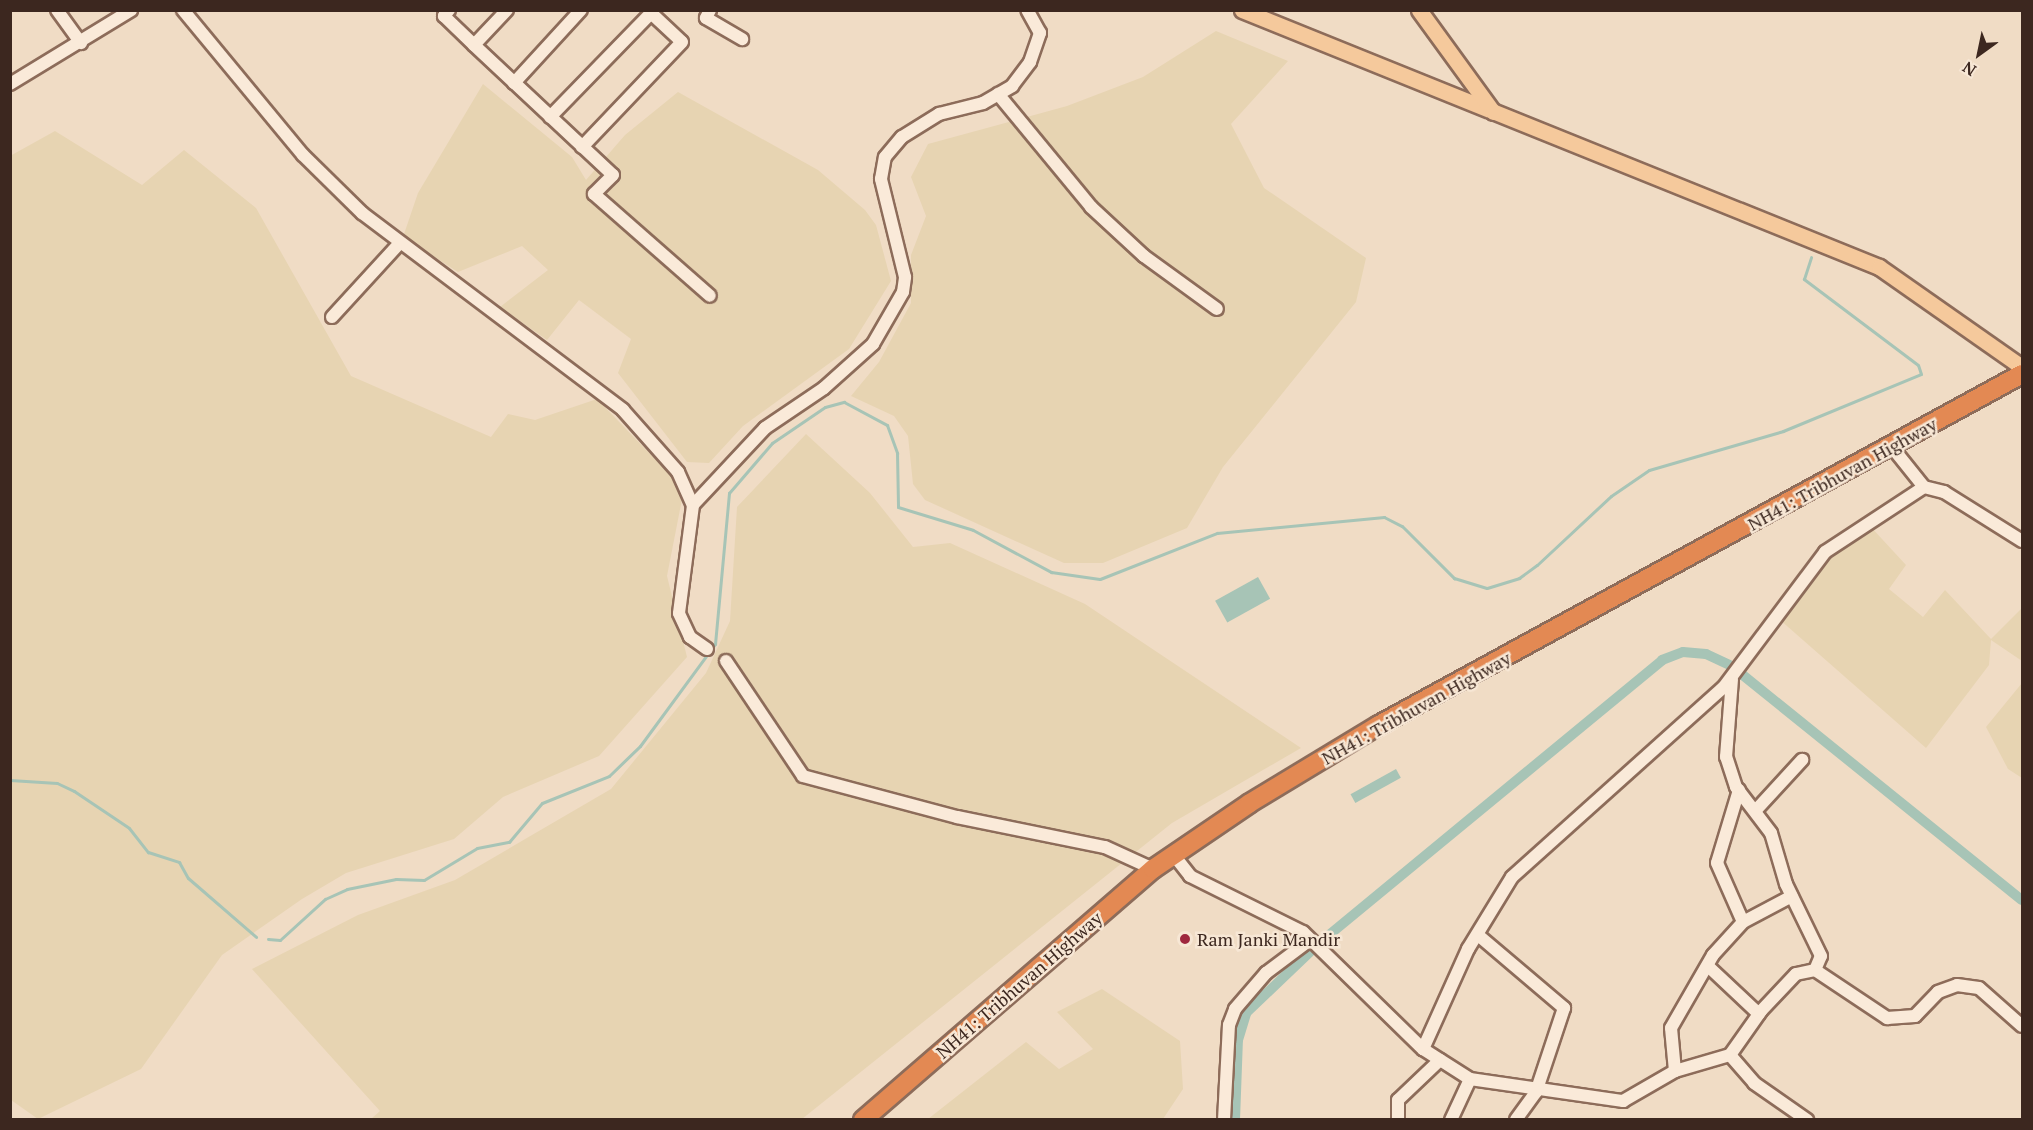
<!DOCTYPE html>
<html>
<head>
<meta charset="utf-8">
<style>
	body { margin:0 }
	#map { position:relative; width:2033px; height:1130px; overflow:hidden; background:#f0dcc5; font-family:"PT Serif",serif }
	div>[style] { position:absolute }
	.farmland>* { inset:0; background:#e7d4b2 }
	.water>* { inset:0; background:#a7c4b6; transform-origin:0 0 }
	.stream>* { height:3px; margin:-1.5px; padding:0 1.5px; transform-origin:1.5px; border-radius:1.5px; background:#a7c4b6 }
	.canal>* { height:10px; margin:-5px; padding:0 5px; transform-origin:5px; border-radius:5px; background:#a7c4b6 }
	.roads { filter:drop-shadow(2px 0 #8d6c5a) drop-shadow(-2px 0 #8d6c5a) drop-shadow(0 2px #8d6c5a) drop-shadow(0 -2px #8d6c5a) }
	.minor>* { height:12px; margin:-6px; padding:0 6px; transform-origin:6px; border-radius:6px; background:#faead9 }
	.major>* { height:15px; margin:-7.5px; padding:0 7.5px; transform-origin:7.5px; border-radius:7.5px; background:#f5c99c }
	.highway>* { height:18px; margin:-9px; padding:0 9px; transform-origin:9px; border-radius:9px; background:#e38953 }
	.dots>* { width:16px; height:16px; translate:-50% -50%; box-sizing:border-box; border:3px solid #f7e7d5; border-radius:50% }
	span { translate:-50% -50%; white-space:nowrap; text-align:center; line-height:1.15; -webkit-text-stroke:5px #f7e7d5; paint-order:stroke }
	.street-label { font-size:18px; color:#3c271f }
	.poi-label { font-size:18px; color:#3c271f }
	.left { translate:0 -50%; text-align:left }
	.frame { position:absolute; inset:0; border:12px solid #3c271f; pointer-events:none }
	.north { position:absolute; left:1949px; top:24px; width:60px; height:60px; -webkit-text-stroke:4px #f7e7d5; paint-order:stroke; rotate:213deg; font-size:16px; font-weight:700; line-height:24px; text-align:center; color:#3c271f }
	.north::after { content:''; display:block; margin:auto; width:21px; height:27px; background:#3c271f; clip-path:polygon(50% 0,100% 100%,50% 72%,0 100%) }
</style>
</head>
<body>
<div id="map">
	<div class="farmland">
		<div style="clip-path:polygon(1216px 31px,1288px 61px,1231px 124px,1264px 188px,1366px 258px,1356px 302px,1223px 467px,1187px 528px,1103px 563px,1064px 563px,925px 500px,913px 484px,908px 436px,894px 416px,851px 396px,879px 362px,911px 303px,911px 255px,926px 216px,911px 177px,928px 144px,1067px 106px,1143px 77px)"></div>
		<div style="clip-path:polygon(483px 84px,572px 157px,586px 180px,625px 135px,678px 92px,818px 170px,865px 210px,876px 225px,891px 281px,849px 349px,743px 426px,709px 463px,687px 462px,618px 373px,631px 339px,579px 300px,547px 340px,500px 307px,548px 270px,522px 246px,458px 272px,403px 237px,418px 193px)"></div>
		<div style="clip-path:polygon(55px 131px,142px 185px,184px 150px,256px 208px,351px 376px,491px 437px,508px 414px,535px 420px,597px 399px,684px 489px,667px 576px,687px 657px,599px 756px,503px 797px,454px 839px,346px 873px,302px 899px,222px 955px,141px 1069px,38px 1119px,11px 1100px,10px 156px)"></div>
		<div style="clip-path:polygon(806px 434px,870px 493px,913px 547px,950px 543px,1085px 604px,1301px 748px,1172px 823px,802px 1119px,371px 1119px,380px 1111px,252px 969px,358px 915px,455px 880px,611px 789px,706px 673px,730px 621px,737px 507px)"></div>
		<div style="clip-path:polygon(1870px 526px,1906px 565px,1889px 589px,1923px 617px,1945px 590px,1991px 639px,2022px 608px,2022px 661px,1991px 640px,1989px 665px,1926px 748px,1779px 619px,1838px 549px)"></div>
		<div style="clip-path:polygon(2022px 683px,2022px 778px,2008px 769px,1986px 727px)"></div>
		<div style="clip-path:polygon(1102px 989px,1180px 1041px,1183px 1089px,1163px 1119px,928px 1119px,1026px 1042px,1059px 1069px,1093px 1049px,1057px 1012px)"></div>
	</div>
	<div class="water">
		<div style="left:1258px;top:577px;width:25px;height:49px;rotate:61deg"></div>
		<div style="left:1396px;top:769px;width:10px;height:52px;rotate:61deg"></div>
	</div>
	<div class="stream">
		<div style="left:10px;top:780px;width:47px;rotate:3.7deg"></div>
		<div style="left:57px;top:783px;width:19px;rotate:25deg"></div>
		<div style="left:74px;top:791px;width:66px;rotate:33.9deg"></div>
		<div style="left:129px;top:828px;width:31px;rotate:52deg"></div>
		<div style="left:148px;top:852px;width:33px;rotate:18deg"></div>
		<div style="left:179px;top:862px;width:18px;rotate:61deg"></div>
		<div style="left:188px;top:878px;width:90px;rotate:40.9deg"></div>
		<div style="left:268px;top:939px;width:12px;rotate:5deg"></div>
		<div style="left:280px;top:940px;width:61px;rotate:-42.3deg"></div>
		<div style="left:325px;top:899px;width:24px;rotate:-24deg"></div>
		<div style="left:347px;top:889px;width:50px;rotate:-11.5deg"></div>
		<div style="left:396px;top:879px;width:28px;rotate:2deg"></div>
		<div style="left:424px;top:880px;width:62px;rotate:-31.1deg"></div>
		<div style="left:477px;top:848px;width:33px;rotate:-11deg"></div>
		<div style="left:509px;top:842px;width:51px;rotate:-49.8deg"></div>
		<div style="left:542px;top:803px;width:72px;rotate:-21.9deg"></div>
		<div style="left:609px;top:776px;width:43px;rotate:-44.1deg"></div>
		<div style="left:640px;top:746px;width:127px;rotate:-53.7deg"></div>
		<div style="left:715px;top:644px;width:152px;rotate:-84.7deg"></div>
		<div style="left:729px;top:493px;width:66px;rotate:-49.3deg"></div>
		<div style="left:772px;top:443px;width:64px;rotate:-34.2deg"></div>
		<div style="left:825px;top:407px;width:20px;rotate:-15deg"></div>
		<div style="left:844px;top:402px;width:49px;rotate:28.1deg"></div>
		<div style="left:887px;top:425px;width:30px;rotate:70deg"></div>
		<div style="left:897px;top:453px;width:54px;rotate:88.9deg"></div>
		<div style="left:898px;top:507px;width:78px;rotate:17deg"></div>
		<div style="left:973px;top:530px;width:89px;rotate:28.3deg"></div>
		<div style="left:1051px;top:572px;width:49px;rotate:8.1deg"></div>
		<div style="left:1100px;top:579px;width:126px;rotate:-21.5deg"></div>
		<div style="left:1217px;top:533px;width:168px;rotate:-5.5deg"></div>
		<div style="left:1384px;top:517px;width:20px;rotate:27deg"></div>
		<div style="left:1402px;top:526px;width:74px;rotate:45deg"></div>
		<div style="left:1454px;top:578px;width:34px;rotate:17deg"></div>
		<div style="left:1487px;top:588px;width:34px;rotate:-17deg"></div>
		<div style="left:1519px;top:578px;width:22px;rotate:-36deg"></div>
		<div style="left:1537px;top:565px;width:101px;rotate:-43deg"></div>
		<div style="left:1611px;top:496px;width:46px;rotate:-34.4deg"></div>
		<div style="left:1649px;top:470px;width:140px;rotate:-16.2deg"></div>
		<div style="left:1783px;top:431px;width:149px;rotate:-22.4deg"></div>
		<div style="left:1921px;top:374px;width:9px;rotate:-108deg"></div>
		<div style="left:1918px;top:365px;width:143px;rotate:-143deg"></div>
		<div style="left:1804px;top:279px;width:23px;rotate:-72deg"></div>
	</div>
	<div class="canal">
		<div style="left:1739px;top:672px;width:363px;rotate:38.9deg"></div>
		<div style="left:1318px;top:944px;width:446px;rotate:-39.5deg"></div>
		<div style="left:1662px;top:660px;width:22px;rotate:-21deg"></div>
		<div style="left:1683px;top:652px;width:23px;rotate:5deg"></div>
		<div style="left:1706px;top:654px;width:26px;rotate:25deg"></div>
		<div style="left:1235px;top:1120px;width:80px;rotate:-87.9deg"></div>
		<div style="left:1238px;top:1040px;width:28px;rotate:-73deg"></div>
		<div style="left:1246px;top:1013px;width:91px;rotate:-43.7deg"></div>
	</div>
	<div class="roads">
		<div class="minor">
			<div style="left:57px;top:10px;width:41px;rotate:54deg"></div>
			<div style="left:183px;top:10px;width:188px;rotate:50.4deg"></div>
			<div style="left:303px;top:155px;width:83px;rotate:44.5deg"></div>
			<div style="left:362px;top:213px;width:327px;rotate:37deg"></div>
			<div style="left:623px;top:410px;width:83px;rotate:48.4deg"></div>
			<div style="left:678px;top:472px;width:36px;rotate:66deg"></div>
			<div style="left:449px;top:10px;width:8px;rotate:130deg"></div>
			<div style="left:444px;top:16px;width:42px;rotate:44deg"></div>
			<div style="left:507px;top:10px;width:48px;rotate:133.3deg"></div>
			<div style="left:474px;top:45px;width:190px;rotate:43.1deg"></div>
			<div style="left:613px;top:175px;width:27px;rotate:135deg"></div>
			<div style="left:594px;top:194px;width:154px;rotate:41.3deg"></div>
			<div style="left:710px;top:10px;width:9px;rotate:117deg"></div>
			<div style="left:706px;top:18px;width:42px;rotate:30.3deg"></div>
			<div style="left:514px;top:83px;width:99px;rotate:-47.5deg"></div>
			<div style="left:10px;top:84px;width:142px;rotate:-31.4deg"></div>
			<div style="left:998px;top:94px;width:146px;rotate:50.5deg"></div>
			<div style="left:1091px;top:207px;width:72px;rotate:42.8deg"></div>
			<div style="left:1144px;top:256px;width:90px;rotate:36deg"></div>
			<div style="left:550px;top:117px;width:145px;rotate:-45.8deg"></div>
			<div style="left:651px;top:13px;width:42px;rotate:43.1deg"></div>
			<div style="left:682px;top:42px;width:145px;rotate:133.6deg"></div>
			<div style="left:332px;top:317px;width:99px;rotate:-47.5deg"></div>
			<div style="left:1924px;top:487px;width:21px;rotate:14deg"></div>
			<div style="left:1944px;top:492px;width:92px;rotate:32.1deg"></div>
			<div style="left:707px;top:649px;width:21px;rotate:-145deg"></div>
			<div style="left:690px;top:637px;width:26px;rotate:-115deg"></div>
			<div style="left:679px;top:613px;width:109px;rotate:-82.6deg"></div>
			<div style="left:693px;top:505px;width:105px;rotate:-46.9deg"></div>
			<div style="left:765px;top:428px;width:71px;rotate:-34.1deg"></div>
			<div style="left:824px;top:388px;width:66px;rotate:-41.9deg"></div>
			<div style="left:873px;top:344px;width:60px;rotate:-60deg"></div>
			<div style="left:903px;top:292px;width:15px;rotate:-82deg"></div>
			<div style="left:905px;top:277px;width:101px;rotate:-103.8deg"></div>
			<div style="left:881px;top:179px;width:22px;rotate:-80deg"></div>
			<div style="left:885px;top:157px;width:26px;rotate:-50deg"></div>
			<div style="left:902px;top:137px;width:44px;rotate:-31.9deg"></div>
			<div style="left:939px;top:114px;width:45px;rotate:-14deg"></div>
			<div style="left:983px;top:103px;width:34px;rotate:-30deg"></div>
			<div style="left:1012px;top:86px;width:30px;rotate:-53deg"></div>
			<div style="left:1030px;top:62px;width:31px;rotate:-71deg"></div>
			<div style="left:1040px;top:33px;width:26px;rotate:-119deg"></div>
			<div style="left:726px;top:661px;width:138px;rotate:56.2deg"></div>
			<div style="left:803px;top:776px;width:159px;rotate:14.9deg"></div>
			<div style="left:957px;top:817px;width:151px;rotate:11.5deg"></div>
			<div style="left:1105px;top:847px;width:53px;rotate:24.6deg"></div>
			<div style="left:1739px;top:790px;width:76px;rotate:106.8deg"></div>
			<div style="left:1717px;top:863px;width:64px;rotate:66.2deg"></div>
			<div style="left:1757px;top:809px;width:67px;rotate:-47.4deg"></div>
			<div style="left:1173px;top:854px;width:28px;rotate:52deg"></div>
			<div style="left:1190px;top:876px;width:126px;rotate:26.4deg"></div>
			<div style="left:1303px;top:932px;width:168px;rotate:44.3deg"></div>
			<div style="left:1423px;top:1049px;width:56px;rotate:32.6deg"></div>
			<div style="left:1470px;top:1079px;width:155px;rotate:8.2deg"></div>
			<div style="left:1623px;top:1101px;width:60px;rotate:-30deg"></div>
			<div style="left:1675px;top:1071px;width:57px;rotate:-16.2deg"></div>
			<div style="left:1730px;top:1055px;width:37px;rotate:49deg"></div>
			<div style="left:1754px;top:1083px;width:65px;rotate:34.9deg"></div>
			<div style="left:1478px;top:935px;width:113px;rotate:40.3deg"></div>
			<div style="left:1564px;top:1008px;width:89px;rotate:108.4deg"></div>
			<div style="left:1536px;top:1092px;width:34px;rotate:126deg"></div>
			<div style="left:1710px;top:968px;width:67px;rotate:43.2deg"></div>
			<div style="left:1815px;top:970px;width:87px;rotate:33.7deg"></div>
			<div style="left:1887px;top:1018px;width:28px;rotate:-4deg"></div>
			<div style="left:1915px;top:1016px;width:33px;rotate:-46deg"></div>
			<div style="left:1938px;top:992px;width:20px;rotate:-20deg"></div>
			<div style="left:1957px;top:985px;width:22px;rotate:8deg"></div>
			<div style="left:1979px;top:988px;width:57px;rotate:41.5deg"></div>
			<div style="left:1423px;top:1049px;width:110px;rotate:-65.8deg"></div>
			<div style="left:1468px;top:949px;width:84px;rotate:-58.6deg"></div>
			<div style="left:1512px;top:877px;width:283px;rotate:-41.9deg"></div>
			<div style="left:1723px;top:688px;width:170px;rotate:-53.1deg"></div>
			<div style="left:1825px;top:552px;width:118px;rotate:-33.3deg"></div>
			<div style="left:1924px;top:487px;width:51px;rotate:-128.7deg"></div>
			<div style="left:1730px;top:1055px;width:54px;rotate:-54.8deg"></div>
			<div style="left:1761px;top:1011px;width:51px;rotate:-46.6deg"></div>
			<div style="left:1796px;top:974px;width:19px;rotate:-12deg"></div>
			<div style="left:1815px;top:970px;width:15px;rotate:-67deg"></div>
			<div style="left:1821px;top:956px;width:80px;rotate:-115.9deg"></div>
			<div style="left:1786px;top:884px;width:53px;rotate:-106.4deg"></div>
			<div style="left:1771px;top:833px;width:58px;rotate:-127.3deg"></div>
			<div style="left:1736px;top:787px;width:32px;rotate:-108deg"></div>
			<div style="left:1726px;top:757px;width:78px;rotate:-85.6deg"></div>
			<div style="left:1675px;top:1071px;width:43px;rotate:-95.3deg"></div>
			<div style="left:1671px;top:1028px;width:84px;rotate:-60.1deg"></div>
			<div style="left:1713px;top:955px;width:45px;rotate:-47.7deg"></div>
			<div style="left:1743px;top:922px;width:55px;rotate:-28deg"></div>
			<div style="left:1224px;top:1120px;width:95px;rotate:-87deg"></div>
			<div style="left:1229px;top:1025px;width:17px;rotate:-69deg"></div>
			<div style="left:1235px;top:1009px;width:48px;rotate:-49.3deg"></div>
			<div style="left:1266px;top:973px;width:55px;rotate:-36.9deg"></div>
			<div style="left:1398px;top:1120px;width:20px;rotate:-90deg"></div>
			<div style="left:1398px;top:1100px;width:58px;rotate:-43.6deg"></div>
			<div style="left:1451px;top:1120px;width:45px;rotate:-65.1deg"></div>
		</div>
		<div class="major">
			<div style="left:1242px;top:10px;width:687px;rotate:21.97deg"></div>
			<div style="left:1879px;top:267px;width:174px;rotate:35deg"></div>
			<div style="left:1419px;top:10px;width:126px;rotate:54deg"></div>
		</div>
		<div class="highway">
			<div style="left:863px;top:1120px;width:384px;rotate:-40.9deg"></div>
			<div style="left:1153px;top:869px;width:117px;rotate:-34.2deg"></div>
			<div style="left:1250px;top:803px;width:151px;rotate:-31.2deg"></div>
			<div style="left:1379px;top:725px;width:733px;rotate:-28.63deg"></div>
		</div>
	</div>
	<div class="dots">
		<div style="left:1185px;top:939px;background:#9f273e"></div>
	</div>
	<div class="street-label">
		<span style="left:1842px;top:474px;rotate:-29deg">NH41: Tribhuvan Highway</span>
		<span style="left:1416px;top:708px;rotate:-29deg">NH41: Tribhuvan Highway</span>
		<span style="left:1019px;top:985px;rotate:-41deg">NH41: Tribhuvan Highway</span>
	</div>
	<div class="poi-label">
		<span class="left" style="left:1197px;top:939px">Ram Janki Mandir</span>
	</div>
	<div class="frame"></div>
	<div class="north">N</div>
</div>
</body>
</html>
